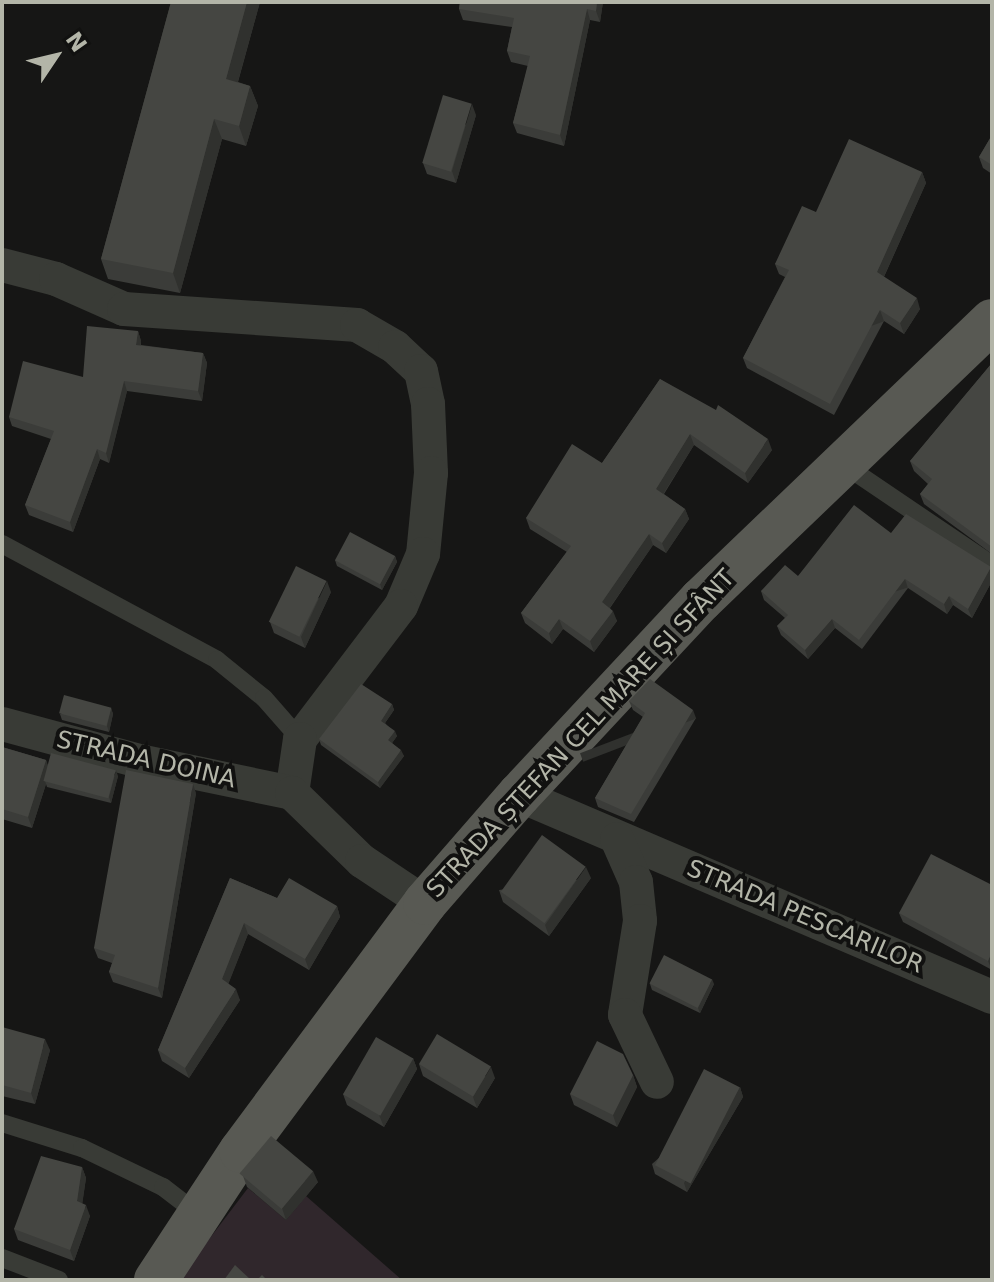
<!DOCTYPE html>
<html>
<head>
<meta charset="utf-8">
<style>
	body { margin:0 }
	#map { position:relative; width:994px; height:1282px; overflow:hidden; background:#161615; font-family:"DejaVu Sans",sans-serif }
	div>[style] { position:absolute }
	.green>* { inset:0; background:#30272c }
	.lane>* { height:18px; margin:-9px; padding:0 9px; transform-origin:9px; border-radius:9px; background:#393b36 }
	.street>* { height:34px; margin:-17px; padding:0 17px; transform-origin:17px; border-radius:17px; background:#393b36 }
	.primary>* { height:44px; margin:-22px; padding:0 22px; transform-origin:22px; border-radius:22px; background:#585953 }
	.wall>* { inset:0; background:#3b3c39 }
	.shaded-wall>* { inset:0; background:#30312e; transform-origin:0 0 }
	.building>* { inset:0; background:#454642; transform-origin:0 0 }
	span { translate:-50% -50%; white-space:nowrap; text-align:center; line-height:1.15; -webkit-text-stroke:8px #111110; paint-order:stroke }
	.street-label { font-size:24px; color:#b3b5a8 }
	.frame { position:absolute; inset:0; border:4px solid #b3b5a8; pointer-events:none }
	.north { position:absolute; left:16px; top:16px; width:80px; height:80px; -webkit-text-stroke:6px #111110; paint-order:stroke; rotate:55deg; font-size:22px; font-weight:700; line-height:32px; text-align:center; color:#b3b5a8 }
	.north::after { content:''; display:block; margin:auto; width:28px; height:36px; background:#b3b5a8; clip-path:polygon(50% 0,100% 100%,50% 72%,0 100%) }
</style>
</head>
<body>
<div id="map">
	<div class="green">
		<div style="clip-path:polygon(248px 1188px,286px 1220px,306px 1196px,402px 1280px,178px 1280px)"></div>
	</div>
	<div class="lane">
		<div style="left:843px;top:464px;width:180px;rotate:34.1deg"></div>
		<div style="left:2px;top:544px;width:244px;rotate:28.3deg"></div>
		<div style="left:217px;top:660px;width:60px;rotate:39deg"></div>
		<div style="left:264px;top:698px;width:55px;rotate:48.7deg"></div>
		<div style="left:2px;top:1123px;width:84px;rotate:17.4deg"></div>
		<div style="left:82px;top:1148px;width:90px;rotate:25.7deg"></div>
		<div style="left:163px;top:1187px;width:44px;rotate:37.6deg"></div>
		<div style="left:2px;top:1258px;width:61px;rotate:21.1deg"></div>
	</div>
	<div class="street">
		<div style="left:2px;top:265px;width:56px;rotate:14.5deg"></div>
		<div style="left:56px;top:279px;width:74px;rotate:23.8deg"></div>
		<div style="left:124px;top:309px;width:234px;rotate:3.9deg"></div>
		<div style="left:357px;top:325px;width:44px;rotate:30.1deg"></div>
		<div style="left:395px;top:347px;width:35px;rotate:43deg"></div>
		<div style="left:421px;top:371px;width:34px;rotate:78deg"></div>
		<div style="left:428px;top:404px;width:69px;rotate:87.5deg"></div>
		<div style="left:431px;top:473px;width:81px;rotate:95.6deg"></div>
		<div style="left:423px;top:554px;width:56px;rotate:112.9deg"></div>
		<div style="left:401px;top:606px;width:167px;rotate:127.2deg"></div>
		<div style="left:300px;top:739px;width:55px;rotate:98.4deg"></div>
		<div style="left:2px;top:724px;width:142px;rotate:15.1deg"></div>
		<div style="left:139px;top:761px;width:156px;rotate:11.8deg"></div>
		<div style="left:292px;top:793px;width:98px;rotate:44.2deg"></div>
		<div style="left:362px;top:861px;width:76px;rotate:33.7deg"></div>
		<div style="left:519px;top:795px;width:514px;rotate:23.13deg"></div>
		<div style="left:617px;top:839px;width:47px;rotate:66.2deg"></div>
		<div style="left:636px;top:882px;width:39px;rotate:84deg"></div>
		<div style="left:640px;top:921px;width:95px;rotate:99.1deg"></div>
		<div style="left:625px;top:1015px;width:74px;rotate:64.5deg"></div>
	</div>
	<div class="primary">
		<div style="left:156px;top:1280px;width:154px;rotate:-56.6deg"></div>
		<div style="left:241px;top:1151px;width:309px;rotate:-53.4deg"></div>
		<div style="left:425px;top:903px;width:143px;rotate:-49deg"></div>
		<div style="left:519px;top:795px;width:267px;rotate:-47deg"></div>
		<div style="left:701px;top:600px;width:403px;rotate:-43.8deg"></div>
	</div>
	<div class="wall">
		<div style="clip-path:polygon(171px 2px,260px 2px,238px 82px,250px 86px,258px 106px,246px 146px,222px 139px,180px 293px,108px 279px,101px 259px)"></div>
		<div style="clip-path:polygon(460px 2px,603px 2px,600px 22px,590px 20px,564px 146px,517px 133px,513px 123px,528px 66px,511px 62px,507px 51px,512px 27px,463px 20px,459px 9px)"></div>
		<div style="clip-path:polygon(476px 115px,456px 183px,427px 174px,423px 163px)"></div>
		<div style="clip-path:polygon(992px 135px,992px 174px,983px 168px,979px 157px)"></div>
		<div style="clip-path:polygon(922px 172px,926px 183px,884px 277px,920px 309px,904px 334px,884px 321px,834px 415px,747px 368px,743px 358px,785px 277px,779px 274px,775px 264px,816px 212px)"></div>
		<div style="clip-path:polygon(138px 331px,141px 341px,141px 345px,203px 353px,207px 363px,202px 401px,127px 391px,109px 463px,100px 459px,73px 532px,29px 515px,25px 505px,51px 439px,12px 426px,9px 417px,83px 377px)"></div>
		<div style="clip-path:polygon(992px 363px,992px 554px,924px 504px,920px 494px,928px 484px,914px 471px,910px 461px)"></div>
		<div style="clip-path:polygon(660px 379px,772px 450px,748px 483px,694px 445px,664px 494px,685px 509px,689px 519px,666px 553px,653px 545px,610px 608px,617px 621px,594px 652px,563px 629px,552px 644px,525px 623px,521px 613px,567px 552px,530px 529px,526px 518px,602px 463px)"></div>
		<div style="clip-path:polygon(891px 533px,992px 569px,992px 581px,972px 618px,953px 605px,947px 614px,908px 588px,862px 649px,835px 628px,808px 659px,781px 635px,777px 626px,785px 618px,764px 600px,761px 591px,798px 576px)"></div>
		<div style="clip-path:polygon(395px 556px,397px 562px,382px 590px,337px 566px,335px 560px)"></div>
		<div style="clip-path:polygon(331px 592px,305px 648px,274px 633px,270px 622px)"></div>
		<div style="clip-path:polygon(629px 701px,696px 718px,634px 822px,598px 807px,595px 798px,643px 717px,633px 710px)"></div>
		<div style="clip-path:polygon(392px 704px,394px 710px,385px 723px,397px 736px,392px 743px,404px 756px,380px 788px,321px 745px,319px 739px)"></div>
		<div style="clip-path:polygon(111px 708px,113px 714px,109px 732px,62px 720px,60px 714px)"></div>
		<div style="clip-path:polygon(2px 747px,46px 760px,48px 766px,118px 776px,111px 803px,47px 787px,46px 784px,32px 828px,2px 819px)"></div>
		<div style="clip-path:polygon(196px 793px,162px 998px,113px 982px,109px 972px,112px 963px,98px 958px,94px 948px)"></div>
		<div style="clip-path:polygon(230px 878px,277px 898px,337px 906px,340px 917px,309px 970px,248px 934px,228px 984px,240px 1000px,189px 1078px,162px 1061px,158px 1050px)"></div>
		<div style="clip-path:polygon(591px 878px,549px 936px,503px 902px,499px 890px)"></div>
		<div style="clip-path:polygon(992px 885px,992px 970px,903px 922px,899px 913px)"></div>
		<div style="clip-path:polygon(650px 984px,714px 984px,700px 1013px,652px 990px)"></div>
		<div style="clip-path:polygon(2px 1027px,50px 1050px,35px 1104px,2px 1096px)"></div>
		<div style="clip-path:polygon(413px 1058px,417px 1069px,384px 1127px,347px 1105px,343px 1094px)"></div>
		<div style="clip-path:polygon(419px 1064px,495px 1078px,477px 1108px,423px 1076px)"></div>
		<div style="clip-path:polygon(633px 1075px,637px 1087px,617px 1127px,574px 1105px,570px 1094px)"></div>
		<div style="clip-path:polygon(740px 1087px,743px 1097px,687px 1192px,655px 1174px,652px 1164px)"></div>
		<div style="clip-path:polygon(82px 1167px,86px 1178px,82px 1204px,90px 1216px,74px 1261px,18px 1240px,14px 1229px)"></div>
		<div style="clip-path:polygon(243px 1176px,318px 1182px,286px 1220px,247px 1187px)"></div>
	</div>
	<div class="shaded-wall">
		<div style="clip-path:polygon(247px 2px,260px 2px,233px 99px,226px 79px)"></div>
		<div style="clip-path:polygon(597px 2px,603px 2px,600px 22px,596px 11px)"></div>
		<div style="clip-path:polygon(587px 9px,590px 20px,564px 146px,560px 135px)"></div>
		<div style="clip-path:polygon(250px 86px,258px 106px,246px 146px,239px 126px)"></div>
		<div style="clip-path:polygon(472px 104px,476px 115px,456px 183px,452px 171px)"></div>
		<div style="clip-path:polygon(214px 119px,222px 139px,180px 293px,173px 273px)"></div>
		<div style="clip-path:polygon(922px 172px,926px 183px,881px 283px,877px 272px)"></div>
		<div style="clip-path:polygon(917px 298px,920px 309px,904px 334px,900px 323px)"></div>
		<div style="left:880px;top:310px;width:12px;height:106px;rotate:70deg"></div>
		<div style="clip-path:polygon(138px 331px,141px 341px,140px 354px,136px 345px)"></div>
		<div style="clip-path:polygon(203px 353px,207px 363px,202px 401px,198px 391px)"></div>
		<div style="clip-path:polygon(124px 381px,127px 391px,109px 463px,106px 453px)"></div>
		<div style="clip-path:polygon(690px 434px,694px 445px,660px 499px,656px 489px)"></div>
		<div style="clip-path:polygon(768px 439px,772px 450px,748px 483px,745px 473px)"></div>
		<div style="clip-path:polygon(97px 449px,100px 459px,73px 532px,70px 522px)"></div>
		<div style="clip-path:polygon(685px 509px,689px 519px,666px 553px,662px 543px)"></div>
		<div style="clip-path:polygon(649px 534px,653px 545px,606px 613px,602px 602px)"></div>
		<div style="clip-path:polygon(395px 556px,397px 562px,382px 590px,380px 584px)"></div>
		<div style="clip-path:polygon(991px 567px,992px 581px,972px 618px,968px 609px)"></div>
		<div style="left:905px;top:579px;width:9px;height:76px;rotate:72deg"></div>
		<div style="clip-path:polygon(327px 581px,331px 592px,305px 648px,301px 637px)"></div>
		<div style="clip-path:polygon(949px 596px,953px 605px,947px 614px,944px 604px)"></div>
		<div style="clip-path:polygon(613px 611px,617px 621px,594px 652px,590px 641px)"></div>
		<div style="clip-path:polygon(559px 619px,563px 629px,552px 644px,549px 633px)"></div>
		<div style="clip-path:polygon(832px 619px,835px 628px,808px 659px,805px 650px)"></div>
		<div style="clip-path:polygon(392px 704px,394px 710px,383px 726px,381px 721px)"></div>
		<div style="clip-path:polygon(111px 708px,113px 714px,109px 732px,107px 726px)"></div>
		<div style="left:693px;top:710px;width:9px;height:121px;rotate:69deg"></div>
		<div style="clip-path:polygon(395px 731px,397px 736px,390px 746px,388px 740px)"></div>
		<div style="clip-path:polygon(401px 750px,404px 756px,380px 788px,378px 782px)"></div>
		<div style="clip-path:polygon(46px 760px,50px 772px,45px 781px,46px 784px,32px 828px,28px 817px)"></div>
		<div style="clip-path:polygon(116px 770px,118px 776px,111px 803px,109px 797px)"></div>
		<div style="clip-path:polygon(193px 784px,196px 793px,162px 998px,158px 988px)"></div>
		<div style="clip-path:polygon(586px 867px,591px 878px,549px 936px,545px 925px)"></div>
		<div style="clip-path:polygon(337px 906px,340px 917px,309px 970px,305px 959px)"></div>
		<div style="clip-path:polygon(244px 923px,248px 934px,226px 990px,222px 979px)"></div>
		<div style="clip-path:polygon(992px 952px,992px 970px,988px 961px)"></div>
		<div style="clip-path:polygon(712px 979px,714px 984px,700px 1013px,698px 1008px)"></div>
		<div style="clip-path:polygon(236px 989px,240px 1000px,189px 1078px,185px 1068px)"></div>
		<div style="clip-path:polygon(45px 1039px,50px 1050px,35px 1104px,31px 1093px)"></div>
		<div style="clip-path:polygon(413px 1058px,417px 1069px,384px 1127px,379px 1115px)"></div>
		<div style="clip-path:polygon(491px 1067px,495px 1078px,477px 1108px,473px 1097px)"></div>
		<div style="clip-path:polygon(633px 1075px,637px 1087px,617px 1127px,613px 1115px)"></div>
		<div style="clip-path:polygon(740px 1087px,743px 1097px,687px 1192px,684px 1183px)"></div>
		<div style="clip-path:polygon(82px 1167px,86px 1178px,81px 1213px,77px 1201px)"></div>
		<div style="clip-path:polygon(313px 1171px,318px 1182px,286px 1220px,282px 1208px)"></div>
		<div style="clip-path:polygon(86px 1205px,90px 1216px,74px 1261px,70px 1250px)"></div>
	</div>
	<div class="building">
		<div style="clip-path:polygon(171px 2px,247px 2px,226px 79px,250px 86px,239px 126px,214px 119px,173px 273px,101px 259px)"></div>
		<div style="clip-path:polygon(460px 2px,597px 2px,596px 11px,587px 9px,560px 135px,513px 123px,530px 56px,507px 51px,514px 18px,459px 9px)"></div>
		<div style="left:443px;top:95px;width:30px;height:71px;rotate:17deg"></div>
		<div style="clip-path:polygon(992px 135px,992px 165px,979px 157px)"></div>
		<div style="clip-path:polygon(849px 139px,922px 172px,877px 272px,917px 298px,900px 323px,880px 310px,830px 404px,743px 358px,789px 270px,775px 264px,802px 206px,816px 212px)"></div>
		<div style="clip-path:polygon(87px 326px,138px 331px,136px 345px,203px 353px,198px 391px,124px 381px,106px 453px,97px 449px,70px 522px,25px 505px,54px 431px,9px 417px,23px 361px,83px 377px)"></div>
		<div style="clip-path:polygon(992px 363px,992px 547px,920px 494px,932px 479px,910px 461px)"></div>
		<div style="clip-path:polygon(660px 379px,716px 410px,718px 405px,768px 439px,745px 473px,690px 434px,656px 489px,685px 509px,662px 543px,649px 534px,602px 602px,613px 611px,590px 641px,559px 619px,549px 633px,521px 613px,571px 546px,526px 518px,572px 444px,602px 463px)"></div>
		<div style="clip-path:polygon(854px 505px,891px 533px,906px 514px,991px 567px,968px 609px,949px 596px,944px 604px,905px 579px,859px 640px,832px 619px,805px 650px,777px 626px,788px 615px,761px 591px,785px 565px,798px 576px)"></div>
		<div style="left:350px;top:532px;width:51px;height:32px;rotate:28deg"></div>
		<div style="left:296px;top:566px;width:34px;height:62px;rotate:26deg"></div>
		<div style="clip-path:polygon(650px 679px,693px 710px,631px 814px,595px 798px,645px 713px,629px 701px)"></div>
		<div style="clip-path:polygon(361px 684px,392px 704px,381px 721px,395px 731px,388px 740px,401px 750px,378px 782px,319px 739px)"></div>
		<div style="left:64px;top:695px;width:49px;height:19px;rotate:15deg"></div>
		<div style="clip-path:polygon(2px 747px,46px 760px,28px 817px,2px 809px)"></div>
		<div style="left:51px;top:753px;width:67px;height:29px;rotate:15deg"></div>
		<div style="clip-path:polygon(126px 770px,193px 784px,158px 988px,109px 972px,115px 955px,94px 948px)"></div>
		<div style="left:542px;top:835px;width:54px;height:70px;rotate:36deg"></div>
		<div style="clip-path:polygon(931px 854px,992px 885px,992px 952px,988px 961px,899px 913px)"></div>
		<div style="clip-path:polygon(230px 878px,277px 898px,289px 878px,337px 906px,305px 959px,244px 923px,222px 979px,236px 989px,185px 1068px,158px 1050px)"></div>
		<div style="left:664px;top:955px;width:54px;height:32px;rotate:27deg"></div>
		<div style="clip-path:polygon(2px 1027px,45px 1039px,31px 1093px,2px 1085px)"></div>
		<div style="left:437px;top:1034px;width:63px;height:35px;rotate:31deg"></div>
		<div style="left:376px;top:1037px;width:43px;height:66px;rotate:30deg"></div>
		<div style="clip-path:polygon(597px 1041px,623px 1054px,633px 1075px,613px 1115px,570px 1094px)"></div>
		<div style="left:704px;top:1069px;width:40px;height:108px;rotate:27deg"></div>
		<div style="left:271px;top:1136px;width:55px;height:49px;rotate:40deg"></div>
		<div style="clip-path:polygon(41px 1156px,82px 1167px,77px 1201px,86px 1205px,70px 1250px,14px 1229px)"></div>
		<div style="clip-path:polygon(235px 1265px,251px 1280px,224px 1280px)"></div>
		<div style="clip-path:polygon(262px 1275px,267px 1280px,257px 1280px)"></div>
	</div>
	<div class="street-label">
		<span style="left:581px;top:734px;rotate:-47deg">STRADA ȘTEFAN CEL MARE ȘI SFÂNT</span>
		<span style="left:146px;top:760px;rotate:13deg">STRADA DOINA</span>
		<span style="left:805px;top:917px;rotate:23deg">STRADA PESCARILOR</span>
	</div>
	<div class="frame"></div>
	<div class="north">N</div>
</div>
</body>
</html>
